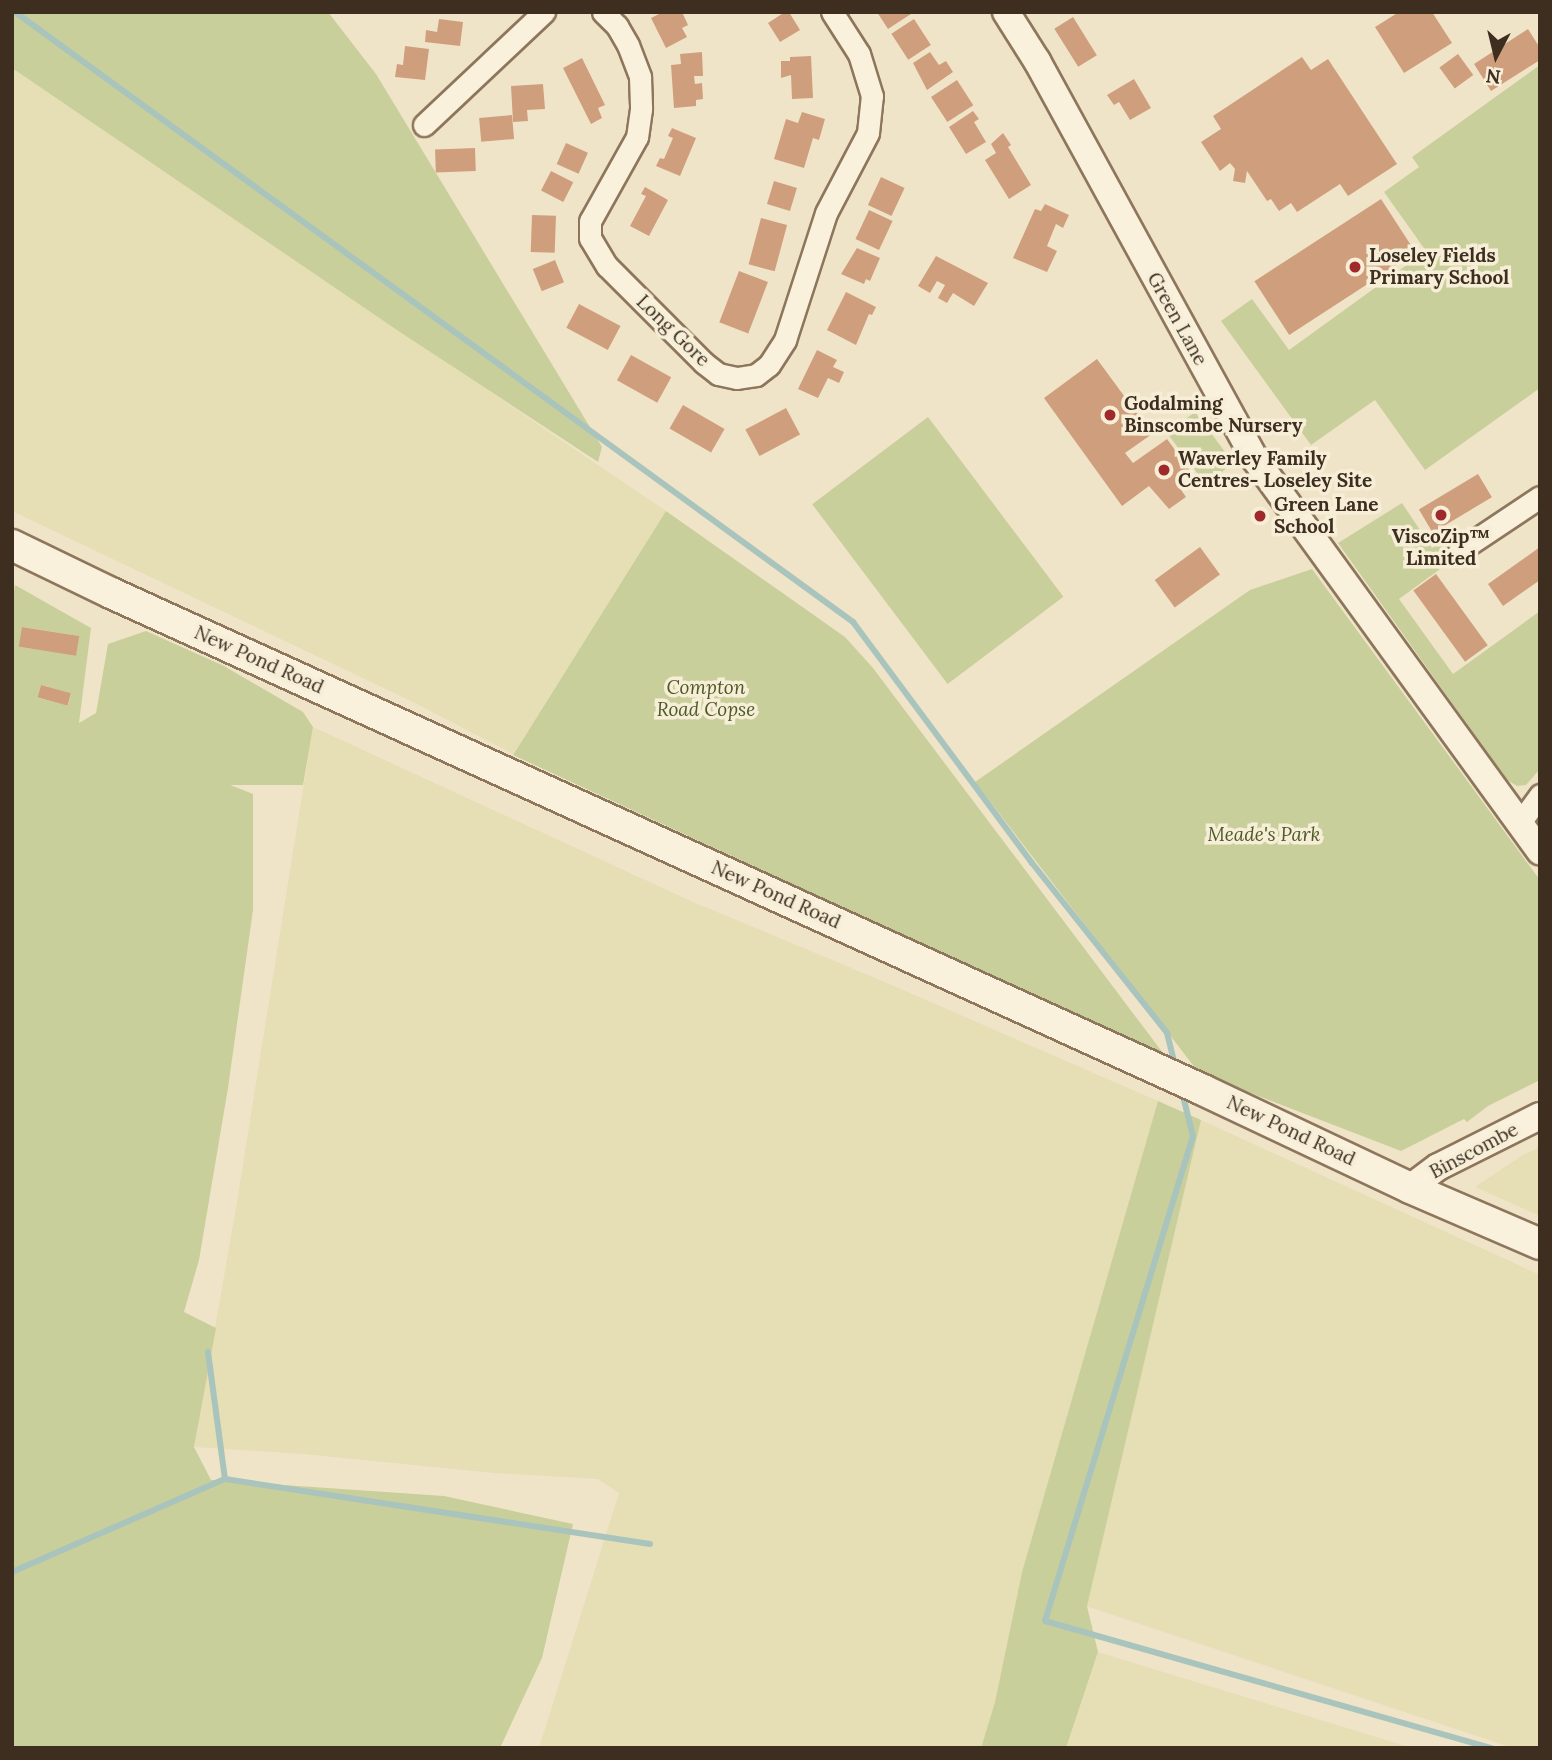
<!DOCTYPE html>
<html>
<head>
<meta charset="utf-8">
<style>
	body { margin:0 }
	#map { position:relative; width:1552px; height:1760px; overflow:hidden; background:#f0e4c8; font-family:Lora,serif }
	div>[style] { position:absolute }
	.farmland>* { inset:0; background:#e6deb5 }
	.green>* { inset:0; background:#c9cf9b; transform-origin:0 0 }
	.stream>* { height:6px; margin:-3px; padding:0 3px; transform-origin:3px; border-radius:3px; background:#a9c4bc }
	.building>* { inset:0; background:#cf9f7d; transform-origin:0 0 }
	.roads { filter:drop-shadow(2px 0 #8d765c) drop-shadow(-2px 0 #8d765c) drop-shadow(0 2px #8d765c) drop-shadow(0 -2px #8d765c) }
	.minor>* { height:21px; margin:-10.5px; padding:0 10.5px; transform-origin:10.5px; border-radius:10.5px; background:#faf1dc }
	.tertiary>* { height:26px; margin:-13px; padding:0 13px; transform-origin:13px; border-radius:13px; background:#faf1dc }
	.secondary>* { height:30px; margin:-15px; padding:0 15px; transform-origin:15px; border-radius:15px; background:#faf1dc }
	.dots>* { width:19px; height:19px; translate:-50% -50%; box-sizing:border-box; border:4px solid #f7eed8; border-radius:50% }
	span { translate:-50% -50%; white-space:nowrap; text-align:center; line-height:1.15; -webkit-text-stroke:7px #f7eed8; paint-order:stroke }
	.poi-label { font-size:19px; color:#3d2e20; font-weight:700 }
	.left { translate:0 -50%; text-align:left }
	.street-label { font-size:19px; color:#3d2e20 }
	.park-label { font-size:19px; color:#4d5a26; font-style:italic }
	.frame { position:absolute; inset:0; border:14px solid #3d2e20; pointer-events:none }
	.north { position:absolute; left:1461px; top:21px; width:70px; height:70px; -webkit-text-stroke:5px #f7eed8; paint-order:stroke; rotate:187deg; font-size:19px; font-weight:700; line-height:28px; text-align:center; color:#3d2e20 }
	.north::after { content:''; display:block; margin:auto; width:24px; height:32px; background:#3d2e20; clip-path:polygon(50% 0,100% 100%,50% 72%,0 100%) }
</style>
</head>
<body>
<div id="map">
	<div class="farmland">
		<div style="clip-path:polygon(12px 68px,666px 511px,513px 754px,413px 702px,12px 511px)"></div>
		<div style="clip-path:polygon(313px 727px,693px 902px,880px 980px,1158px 1101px,1022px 1572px,995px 1702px,981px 1748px,539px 1748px,619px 1493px,598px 1479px,494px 1473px,303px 1454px,194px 1447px,236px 1208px)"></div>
		<div style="clip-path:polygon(1201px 1120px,1540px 1275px,1540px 1748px,1513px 1748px,1086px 1606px)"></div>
		<div style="clip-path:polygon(1540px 1147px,1540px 1216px,1475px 1187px,1521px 1156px)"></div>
		<div style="clip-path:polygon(1098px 1652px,1412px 1748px,1066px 1748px)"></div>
	</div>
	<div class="green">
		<div style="clip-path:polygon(12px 12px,328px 12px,376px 74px,602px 447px,598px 462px,400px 332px,12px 68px)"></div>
		<div style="clip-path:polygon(1540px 65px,1540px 388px,1425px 470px,1375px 400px,1311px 445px,1221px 321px,1252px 299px,1289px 350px,1426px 251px,1384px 192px,1419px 167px,1412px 157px)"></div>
		<div style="left:1195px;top:412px;width:64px;height:35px;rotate:53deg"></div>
		<div style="left:928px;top:417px;width:225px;height:145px;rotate:53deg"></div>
		<div style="clip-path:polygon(1402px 503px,1432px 548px,1443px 541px,1454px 559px,1399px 599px,1453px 674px,1540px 611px,1540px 769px,1526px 785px,1517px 786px,1507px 780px,1338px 543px)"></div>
		<div style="clip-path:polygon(666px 511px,845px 637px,873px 668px,1166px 1057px,513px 755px)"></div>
		<div style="clip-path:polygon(1312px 569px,1540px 880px,1540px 1080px,1488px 1106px,1467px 1122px,1464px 1119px,1401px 1151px,1199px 1073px,975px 782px,1250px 590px)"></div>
		<div style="clip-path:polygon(evenodd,15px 585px,91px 628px,79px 723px,96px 713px,108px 644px,146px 631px,224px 666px,303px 712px,313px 727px,303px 785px,230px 785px,253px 794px,253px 910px,228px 1088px,199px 1260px,184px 1312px,216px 1328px,194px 1447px,211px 1480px,444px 1496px,573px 1524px,542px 1658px,500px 1748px,12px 1748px,12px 603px,15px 585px,23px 627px,79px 636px,76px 655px,20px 647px,23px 627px,15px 585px,41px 685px,71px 693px,68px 705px,38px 698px,41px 685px)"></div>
		<div style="clip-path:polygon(1158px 1101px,1201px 1120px,1087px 1606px,1098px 1652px,1066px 1748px,981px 1748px,995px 1702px,1022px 1572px)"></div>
	</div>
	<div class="stream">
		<div style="left:15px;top:12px;width:1037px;rotate:36.05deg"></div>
		<div style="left:853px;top:622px;width:300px;rotate:53.4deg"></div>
		<div style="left:1032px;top:863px;width:217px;rotate:51.5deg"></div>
		<div style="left:1167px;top:1033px;width:36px;rotate:76deg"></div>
		<div style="left:1182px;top:1092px;width:45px;rotate:76deg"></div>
		<div style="left:1193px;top:1136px;width:507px;rotate:106.97deg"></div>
		<div style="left:1045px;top:1621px;width:465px;rotate:15.9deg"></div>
		<div style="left:208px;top:1352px;width:128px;rotate:82.4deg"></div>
		<div style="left:12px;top:1572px;width:232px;rotate:-23.6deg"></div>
		<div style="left:225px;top:1479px;width:430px;rotate:8.7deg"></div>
	</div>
	<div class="building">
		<div style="clip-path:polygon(663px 12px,682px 12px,688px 25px,682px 28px,687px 37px,666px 48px,651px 18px)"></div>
		<div style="clip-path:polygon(785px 12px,789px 12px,800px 30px,780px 42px,768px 23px)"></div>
		<div style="clip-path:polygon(877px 12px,914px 12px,888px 29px)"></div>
		<div style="clip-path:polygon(1399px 12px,1432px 12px,1452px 43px,1404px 73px,1375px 27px)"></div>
		<div style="left:1073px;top:17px;width:45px;height:22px;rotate:58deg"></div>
		<div style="clip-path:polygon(439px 19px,463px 22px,460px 46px,425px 42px,426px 30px,437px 32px)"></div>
		<div style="left:914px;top:19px;width:31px;height:27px;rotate:57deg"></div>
		<div style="clip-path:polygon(1528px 29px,1540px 48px,1540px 60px,1491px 91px,1474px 64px)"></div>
		<div style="clip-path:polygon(405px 46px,429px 49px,425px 80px,395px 77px,397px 64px,403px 65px)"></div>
		<div style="clip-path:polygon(702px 52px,703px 76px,694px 76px,695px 84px,702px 83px,703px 99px,696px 100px,696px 106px,674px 108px,671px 65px,681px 64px,680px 54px)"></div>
		<div style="clip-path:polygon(930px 52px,939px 65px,946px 61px,953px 72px,927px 90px,913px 63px)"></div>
		<div style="left:1458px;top:54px;width:26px;height:23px;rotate:54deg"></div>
		<div style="clip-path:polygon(811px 56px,813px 98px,792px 99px,791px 75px,781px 78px,781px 61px,790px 61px,790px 57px)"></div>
		<div style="clip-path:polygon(1302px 57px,1311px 70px,1328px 59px,1397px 164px,1348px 196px,1340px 184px,1297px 212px,1291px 203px,1279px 211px,1271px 199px,1267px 201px,1247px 171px,1245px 183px,1233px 181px,1235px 169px,1230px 163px,1220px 171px,1201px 142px,1221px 129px,1213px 116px)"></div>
		<div style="clip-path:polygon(582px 58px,605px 105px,598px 108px,602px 118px,591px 124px,563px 68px)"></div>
		<div style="clip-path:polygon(1134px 79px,1151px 108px,1130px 120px,1119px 102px,1114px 105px,1107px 95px)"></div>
		<div style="left:957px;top:80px;width:30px;height:31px;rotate:57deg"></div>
		<div style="clip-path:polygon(543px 84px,545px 109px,527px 110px,528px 121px,513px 122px,511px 86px)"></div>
		<div style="clip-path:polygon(973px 111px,979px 119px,974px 122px,986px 142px,966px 154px,949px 127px)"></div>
		<div style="clip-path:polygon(802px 112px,825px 119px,819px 140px,813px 138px,804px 168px,774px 159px,786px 119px,798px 123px)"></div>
		<div style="left:512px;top:115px;width:24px;height:33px;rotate:85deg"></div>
		<div style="clip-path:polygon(672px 128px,696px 138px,680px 176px,656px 166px,660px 158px,664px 159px,673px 138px,668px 136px)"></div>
		<div style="clip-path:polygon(1003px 133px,1011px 145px,1008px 147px,1031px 185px,1009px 199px,985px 160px,996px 153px,991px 144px)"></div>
		<div style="left:566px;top:143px;width:24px;height:23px;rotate:24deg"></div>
		<div style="left:475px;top:148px;width:23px;height:40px;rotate:88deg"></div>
		<div style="left:551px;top:171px;width:25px;height:22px;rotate:27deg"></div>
		<div style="left:881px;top:177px;width:26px;height:31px;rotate:25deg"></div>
		<div style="left:774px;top:181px;width:24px;height:24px;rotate:17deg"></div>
		<div style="clip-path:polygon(645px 187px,668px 200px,649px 236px,630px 226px,646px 196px,641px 194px)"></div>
		<div style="left:1381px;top:199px;width:64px;height:151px;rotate:57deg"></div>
		<div style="clip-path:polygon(1045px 204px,1069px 215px,1063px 228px,1056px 224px,1047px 246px,1057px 251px,1047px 272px,1013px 258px,1035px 209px,1041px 211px)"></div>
		<div style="left:869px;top:210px;width:26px;height:32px;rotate:25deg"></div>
		<div style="left:532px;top:215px;width:24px;height:37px;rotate:2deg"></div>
		<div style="left:761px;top:218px;width:27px;height:48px;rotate:15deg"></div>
		<div style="clip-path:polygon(857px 248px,880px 258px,870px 281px,866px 279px,864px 284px,841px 274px)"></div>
		<div style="clip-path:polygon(936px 256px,988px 283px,974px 306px,953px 293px,947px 303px,938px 298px,945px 285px,937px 281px,930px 293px,918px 286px)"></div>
		<div style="left:555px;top:260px;width:24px;height:24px;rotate:68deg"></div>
		<div style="left:739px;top:271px;width:31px;height:55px;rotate:21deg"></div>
		<div style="clip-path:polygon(846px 292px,876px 307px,872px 315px,869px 314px,856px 345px,827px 330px)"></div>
		<div style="left:579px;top:304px;width:47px;height:27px;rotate:28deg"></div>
		<div style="clip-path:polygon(817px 350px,837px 360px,833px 367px,844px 372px,839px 383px,828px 378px,818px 398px,798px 389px)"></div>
		<div style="left:631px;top:355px;width:46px;height:29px;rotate:29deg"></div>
		<div style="clip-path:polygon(1097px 359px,1152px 434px,1125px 453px,1133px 463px,1167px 439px,1192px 473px,1177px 484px,1186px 497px,1169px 509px,1149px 486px,1122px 506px,1044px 398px)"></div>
		<div style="left:683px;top:405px;width:48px;height:27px;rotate:30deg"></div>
		<div style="left:786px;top:408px;width:30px;height:46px;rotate:62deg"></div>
		<div style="left:1478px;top:474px;width:27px;height:69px;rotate:59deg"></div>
		<div style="left:1200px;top:547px;width:34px;height:56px;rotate:54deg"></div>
		<div style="clip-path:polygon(1540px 547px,1540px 580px,1503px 606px,1488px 584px)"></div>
		<div style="left:1436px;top:574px;width:88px;height:28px;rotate:54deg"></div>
		<div style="left:22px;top:627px;width:58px;height:20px;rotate:9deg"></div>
		<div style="left:41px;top:685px;width:31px;height:13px;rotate:15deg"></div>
	</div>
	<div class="roads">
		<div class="minor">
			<div style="left:603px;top:12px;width:20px;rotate:45deg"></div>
			<div style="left:617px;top:26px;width:22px;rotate:60deg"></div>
			<div style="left:628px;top:45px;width:34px;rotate:69deg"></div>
			<div style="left:640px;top:77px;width:32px;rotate:88deg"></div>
			<div style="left:641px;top:109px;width:28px;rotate:98deg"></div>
			<div style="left:637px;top:137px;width:96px;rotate:119.2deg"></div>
			<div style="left:590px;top:221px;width:17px;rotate:90deg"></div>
			<div style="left:590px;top:238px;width:33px;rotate:59deg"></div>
			<div style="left:607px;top:266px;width:137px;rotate:45deg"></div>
			<div style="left:704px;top:363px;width:18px;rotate:38deg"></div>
			<div style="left:718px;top:374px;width:19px;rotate:12deg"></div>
			<div style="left:737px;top:378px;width:19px;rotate:-9deg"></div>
			<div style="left:756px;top:375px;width:16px;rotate:-38deg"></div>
			<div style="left:769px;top:365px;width:30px;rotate:-57deg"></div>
			<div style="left:785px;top:340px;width:133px;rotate:-72.1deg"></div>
			<div style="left:826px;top:213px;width:90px;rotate:-62.3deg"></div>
			<div style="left:868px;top:133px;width:37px;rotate:-84deg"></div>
			<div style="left:872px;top:96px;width:44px;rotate:-107.2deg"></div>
			<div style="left:859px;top:54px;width:50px;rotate:-122.7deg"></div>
			<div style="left:424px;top:125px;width:165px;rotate:-43.3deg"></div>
			<div style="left:1459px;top:551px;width:97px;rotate:-33.7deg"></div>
			<div style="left:1519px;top:824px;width:36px;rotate:-54deg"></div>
		</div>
		<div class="tertiary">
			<div style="left:1006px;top:12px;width:58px;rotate:57.7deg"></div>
			<div style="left:1037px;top:61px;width:454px;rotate:61.3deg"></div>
			<div style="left:1255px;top:459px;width:485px;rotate:54deg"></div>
			<div style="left:1410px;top:1188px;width:35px;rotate:-37deg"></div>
			<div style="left:1438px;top:1167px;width:114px;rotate:-26.6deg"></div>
		</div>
		<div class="secondary">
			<div style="left:12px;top:545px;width:110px;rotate:25.9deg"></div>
			<div style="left:111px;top:593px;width:1200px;rotate:24.47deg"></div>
			<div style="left:1203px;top:1090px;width:229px;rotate:25.3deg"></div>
			<div style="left:1410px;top:1188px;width:142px;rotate:23.3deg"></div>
		</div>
	</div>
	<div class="dots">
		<div style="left:1355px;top:267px;background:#9e2a2b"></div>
		<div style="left:1110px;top:415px;background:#9e2a2b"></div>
		<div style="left:1164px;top:470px;background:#9e2a2b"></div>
		<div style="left:1441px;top:515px;background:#9e2a2b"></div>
		<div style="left:1260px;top:516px;background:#9e2a2b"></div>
	</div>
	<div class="poi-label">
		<span class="left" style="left:1369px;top:267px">Loseley Fields<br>Primary School</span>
		<span class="left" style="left:1124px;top:415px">Godalming<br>Binscombe Nursery</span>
		<span class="left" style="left:1178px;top:470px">Waverley Family<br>Centres- Loseley Site</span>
		<span class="left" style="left:1274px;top:516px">Green Lane<br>School</span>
		<span style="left:1441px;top:548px">ViscoZip™<br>Limited</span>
	</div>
	<div class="street-label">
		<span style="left:1177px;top:319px;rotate:61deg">Green Lane</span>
		<span style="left:673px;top:331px;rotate:44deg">Long Gore</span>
		<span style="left:259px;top:660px;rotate:24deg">New Pond Road</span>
		<span style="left:776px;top:895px;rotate:24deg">New Pond Road</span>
		<span style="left:1291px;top:1131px;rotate:25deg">New Pond Road</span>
		<span style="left:1474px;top:1151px;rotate:-28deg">Binscombe</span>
	</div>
	<div class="park-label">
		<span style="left:706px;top:699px">Compton<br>Road Copse</span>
		<span style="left:1264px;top:835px">Meade's Park</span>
	</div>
	<div class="frame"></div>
	<div class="north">N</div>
</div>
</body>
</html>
